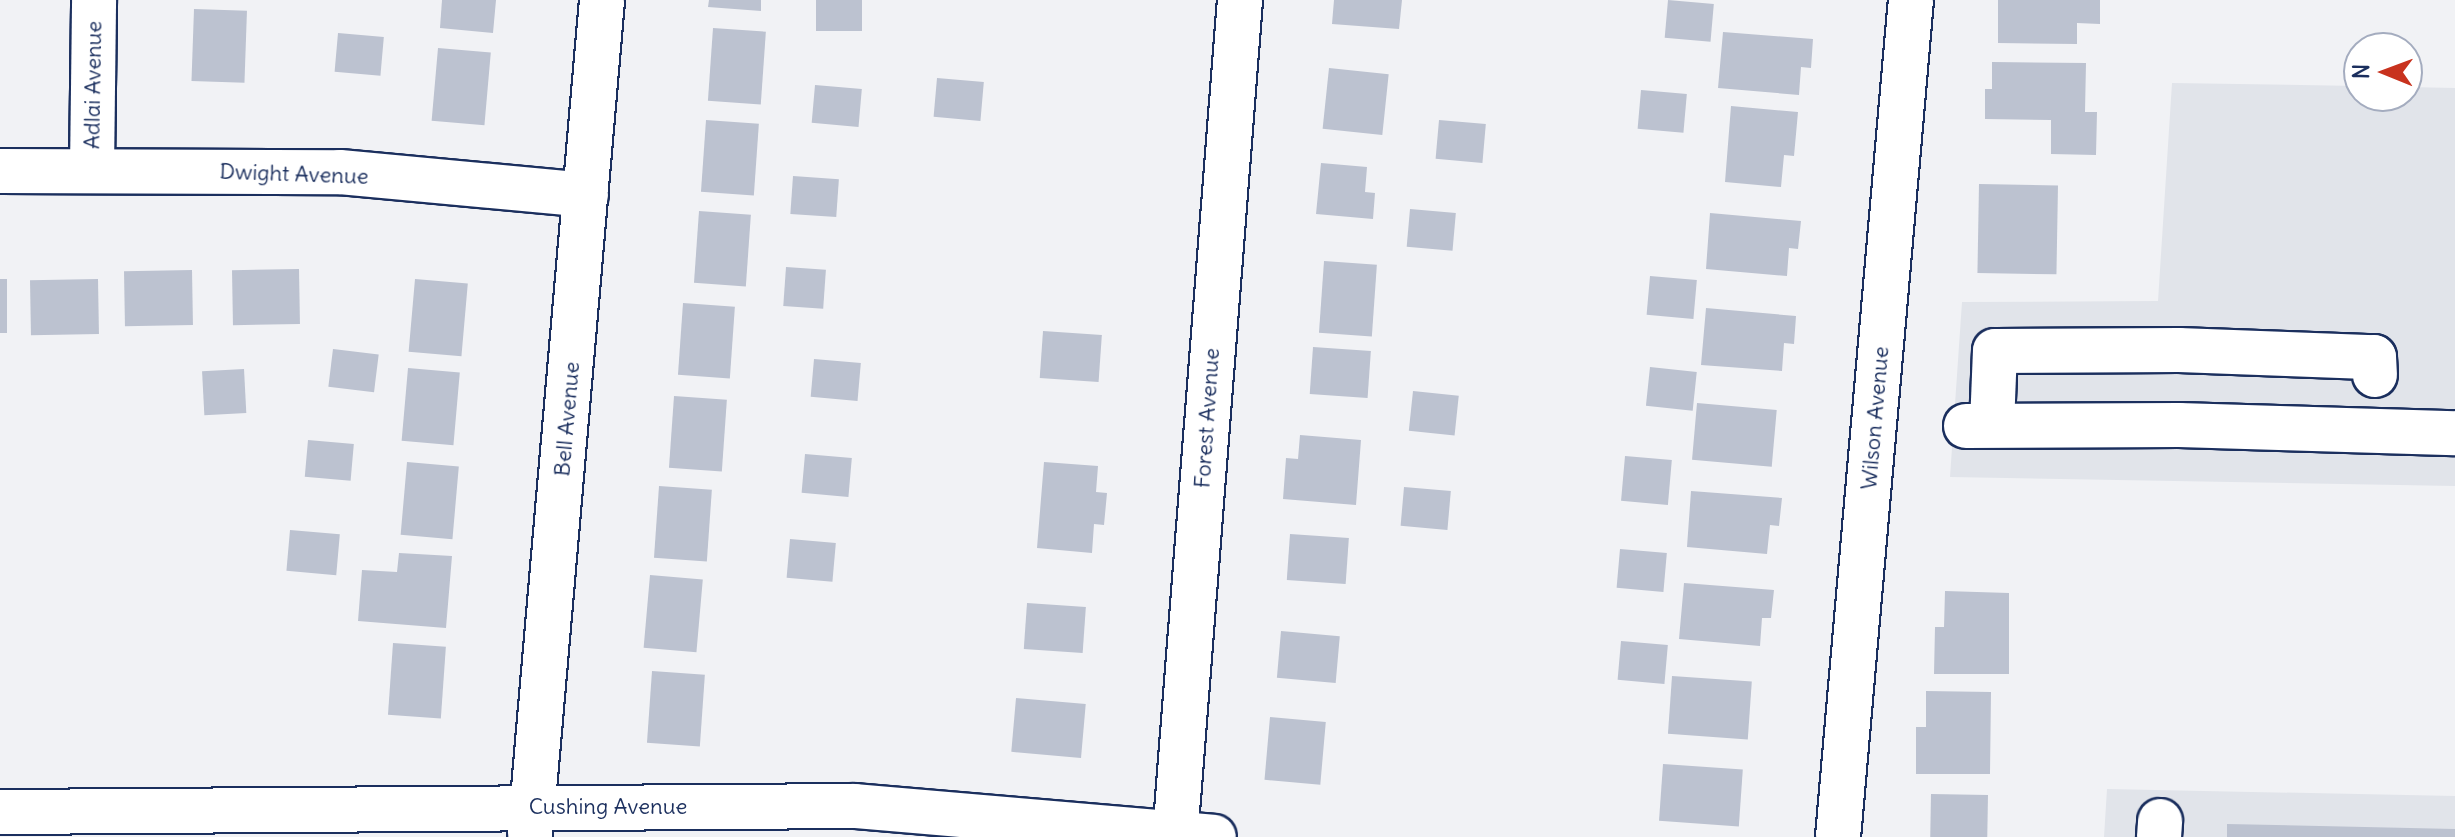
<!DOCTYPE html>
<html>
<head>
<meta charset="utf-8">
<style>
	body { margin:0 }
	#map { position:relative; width:2455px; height:837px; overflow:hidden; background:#f1f2f5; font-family:Delius,sans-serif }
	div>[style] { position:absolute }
	.built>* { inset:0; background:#e1e4ea }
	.building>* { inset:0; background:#bcc2d0; transform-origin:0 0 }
	.roads { filter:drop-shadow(2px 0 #1b2f5e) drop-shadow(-2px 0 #1b2f5e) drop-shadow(0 2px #1b2f5e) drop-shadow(0 -2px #1b2f5e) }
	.minor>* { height:44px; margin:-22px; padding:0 22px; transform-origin:22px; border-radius:22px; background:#fff }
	span { translate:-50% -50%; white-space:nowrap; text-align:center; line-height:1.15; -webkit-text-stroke:6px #fff; paint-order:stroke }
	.street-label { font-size:22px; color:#1b2f5e }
	.north { position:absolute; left:2343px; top:32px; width:80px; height:80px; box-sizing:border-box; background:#fff; border:2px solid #a4acbf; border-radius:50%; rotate:271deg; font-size:22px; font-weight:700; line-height:32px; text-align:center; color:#1b2f5e }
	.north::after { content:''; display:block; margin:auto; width:28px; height:36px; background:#c8321e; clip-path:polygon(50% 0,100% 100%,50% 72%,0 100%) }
</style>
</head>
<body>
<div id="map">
	<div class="built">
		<div style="clip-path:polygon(2172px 83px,2359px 86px,2359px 96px,2407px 96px,2407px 87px,2455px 88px,2455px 486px,1950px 477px,1962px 302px,2158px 301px)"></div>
		<div style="clip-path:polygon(2107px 789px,2455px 796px,2455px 837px,2104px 837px)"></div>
	</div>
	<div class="building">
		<div style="clip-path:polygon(442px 0,496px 0,493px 33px,440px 28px)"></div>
		<div style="clip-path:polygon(709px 0,761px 0,761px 11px,708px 7px)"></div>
		<div style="left:816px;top:0;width:46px;height:31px"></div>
		<div style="clip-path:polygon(1334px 0,1402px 0,1399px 29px,1332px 24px)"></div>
		<div style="left:1668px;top:0;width:46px;height:38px;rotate:5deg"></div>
		<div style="clip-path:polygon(1998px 0,2100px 0,2100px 24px,2077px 23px,2077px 44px,1998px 43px)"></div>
		<div style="left:194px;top:9px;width:53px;height:72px;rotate:2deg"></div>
		<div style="left:713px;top:28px;width:53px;height:73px;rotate:4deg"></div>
		<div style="clip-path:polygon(1723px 32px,1813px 39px,1811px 68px,1801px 67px,1799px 95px,1718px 88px)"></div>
		<div style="left:338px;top:33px;width:46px;height:39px;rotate:5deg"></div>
		<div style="left:438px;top:48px;width:53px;height:73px;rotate:5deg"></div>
		<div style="clip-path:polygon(1992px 62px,2086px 63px,2085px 112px,2097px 112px,2096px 155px,2051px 154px,2051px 120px,1985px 119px,1985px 89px,1992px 89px)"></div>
		<div style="left:1329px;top:68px;width:60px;height:61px;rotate:6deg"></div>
		<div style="left:937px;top:78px;width:47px;height:39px;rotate:5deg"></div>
		<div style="left:815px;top:85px;width:47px;height:38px;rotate:5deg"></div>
		<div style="left:1641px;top:90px;width:46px;height:39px;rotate:5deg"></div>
		<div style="clip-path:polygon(1731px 106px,1798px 112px,1794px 156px,1784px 155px,1781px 187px,1725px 182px)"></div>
		<div style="left:706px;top:120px;width:53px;height:72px;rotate:4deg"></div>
		<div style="left:1439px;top:120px;width:47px;height:39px;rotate:5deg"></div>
		<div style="clip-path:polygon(1321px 163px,1367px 167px,1365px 192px,1375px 193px,1373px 219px,1316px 214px)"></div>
		<div style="left:793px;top:176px;width:46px;height:38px;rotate:4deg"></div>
		<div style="left:1979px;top:184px;width:79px;height:89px;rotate:1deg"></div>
		<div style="left:1410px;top:209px;width:46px;height:38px;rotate:5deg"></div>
		<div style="left:699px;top:211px;width:52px;height:72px;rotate:4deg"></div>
		<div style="clip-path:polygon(1710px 213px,1801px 221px,1798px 249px,1789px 248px,1787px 276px,1706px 269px)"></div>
		<div style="left:1324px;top:261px;width:53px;height:72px;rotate:4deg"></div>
		<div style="left:786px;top:267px;width:40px;height:39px;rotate:4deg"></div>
		<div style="left:299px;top:269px;width:55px;height:67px;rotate:89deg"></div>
		<div style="left:192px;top:270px;width:55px;height:68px;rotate:89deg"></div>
		<div style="left:1650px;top:276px;width:47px;height:39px;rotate:5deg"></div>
		<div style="left:0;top:279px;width:7px;height:54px"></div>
		<div style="left:98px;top:279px;width:55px;height:68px;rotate:89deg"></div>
		<div style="left:415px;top:279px;width:53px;height:73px;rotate:5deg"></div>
		<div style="left:683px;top:303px;width:52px;height:72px;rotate:4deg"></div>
		<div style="clip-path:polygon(1706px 308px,1796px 316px,1794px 344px,1784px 343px,1782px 371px,1701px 365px)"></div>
		<div style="left:1043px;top:331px;width:59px;height:47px;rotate:4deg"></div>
		<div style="left:1313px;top:347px;width:58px;height:47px;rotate:4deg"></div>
		<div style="left:333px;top:349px;width:46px;height:38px;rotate:7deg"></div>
		<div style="left:814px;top:359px;width:47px;height:38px;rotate:5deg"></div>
		<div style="left:1650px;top:367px;width:47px;height:39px;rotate:6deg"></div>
		<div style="left:408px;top:368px;width:52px;height:73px;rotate:5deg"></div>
		<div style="left:244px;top:369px;width:44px;height:42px;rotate:87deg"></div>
		<div style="left:1413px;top:391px;width:46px;height:40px;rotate:6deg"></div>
		<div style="left:674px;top:396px;width:53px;height:72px;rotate:4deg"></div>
		<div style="left:1697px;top:403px;width:80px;height:57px;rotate:5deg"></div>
		<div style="clip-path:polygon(1300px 435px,1361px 440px,1356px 505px,1283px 499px,1286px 458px,1298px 459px)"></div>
		<div style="left:308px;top:440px;width:46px;height:37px;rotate:5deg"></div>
		<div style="left:805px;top:454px;width:47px;height:39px;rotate:5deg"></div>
		<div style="left:1625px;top:456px;width:47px;height:45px;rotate:5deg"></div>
		<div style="left:407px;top:462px;width:52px;height:73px;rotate:5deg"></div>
		<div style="clip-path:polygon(1044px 462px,1098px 466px,1096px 492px,1107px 493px,1104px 525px,1094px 524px,1092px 553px,1037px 548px)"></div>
		<div style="left:659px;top:486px;width:53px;height:72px;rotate:4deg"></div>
		<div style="left:1404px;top:487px;width:47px;height:39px;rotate:5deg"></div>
		<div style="clip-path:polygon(1691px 491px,1782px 498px,1779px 526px,1770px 525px,1767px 554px,1687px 547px)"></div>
		<div style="left:290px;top:530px;width:50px;height:41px;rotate:5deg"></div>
		<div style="left:1290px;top:534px;width:59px;height:46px;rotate:4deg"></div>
		<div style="left:790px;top:539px;width:46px;height:39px;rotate:5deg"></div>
		<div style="left:1620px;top:549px;width:47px;height:39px;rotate:5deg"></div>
		<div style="clip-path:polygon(399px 553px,452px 556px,446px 628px,358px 621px,362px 570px,397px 572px)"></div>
		<div style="left:650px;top:575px;width:53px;height:73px;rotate:5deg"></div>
		<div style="clip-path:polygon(1684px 583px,1774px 590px,1771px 618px,1762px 618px,1760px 646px,1679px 639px)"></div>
		<div style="clip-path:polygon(1945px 591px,2009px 593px,2009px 674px,1934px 674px,1935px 627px,1944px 627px)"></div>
		<div style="left:1027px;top:603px;width:59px;height:46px;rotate:4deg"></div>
		<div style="left:1281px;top:631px;width:59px;height:47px;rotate:5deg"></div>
		<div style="left:1621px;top:641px;width:47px;height:39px;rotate:5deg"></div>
		<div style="left:393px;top:643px;width:53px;height:72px;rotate:4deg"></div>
		<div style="left:652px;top:671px;width:53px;height:72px;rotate:4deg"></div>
		<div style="left:1672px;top:676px;width:80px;height:58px;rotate:4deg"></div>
		<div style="clip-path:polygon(1926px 691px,1991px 692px,1990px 774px,1916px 774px,1916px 727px,1926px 727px)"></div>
		<div style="left:1016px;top:698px;width:70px;height:54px;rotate:5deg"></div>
		<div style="left:1270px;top:717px;width:56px;height:63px;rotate:5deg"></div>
		<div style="left:1663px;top:764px;width:80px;height:57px;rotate:4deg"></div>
		<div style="left:1931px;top:794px;width:57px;height:43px;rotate:1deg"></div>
		<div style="clip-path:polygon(2227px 824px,2455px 829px,2455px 837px,2227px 837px)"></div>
	</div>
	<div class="roads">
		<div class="minor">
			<div style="left:92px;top:170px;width:170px;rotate:-89.3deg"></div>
			<div style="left:0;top:171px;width:340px;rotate:0.2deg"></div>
			<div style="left:340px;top:172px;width:247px;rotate:5.3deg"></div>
			<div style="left:1992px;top:425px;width:74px;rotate:-87.7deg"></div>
			<div style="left:1995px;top:351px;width:184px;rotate:-0.3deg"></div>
			<div style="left:2179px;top:350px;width:195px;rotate:2.1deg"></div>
			<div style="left:2374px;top:357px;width:18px;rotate:87deg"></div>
			<div style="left:1966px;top:426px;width:213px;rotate:-0.3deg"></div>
			<div style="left:2179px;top:425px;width:276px;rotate:1.7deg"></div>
			<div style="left:0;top:812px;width:855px;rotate:-0.4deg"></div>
			<div style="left:855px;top:806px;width:360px;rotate:4.9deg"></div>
			<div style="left:530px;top:835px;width:838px;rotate:-85.07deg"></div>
			<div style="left:1175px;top:837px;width:840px;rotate:-85.56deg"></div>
			<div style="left:1838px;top:837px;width:840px;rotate:-85.02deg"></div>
			<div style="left:2159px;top:837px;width:16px;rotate:-86deg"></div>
		</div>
	</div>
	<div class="street-label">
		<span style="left:93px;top:85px;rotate:-89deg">Adlai Avenue</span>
		<span style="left:294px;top:174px;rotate:2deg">Dwight Avenue</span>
		<span style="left:1207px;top:418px;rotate:-86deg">Forest Avenue</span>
		<span style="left:1875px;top:418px;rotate:-85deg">Wilson Avenue</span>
		<span style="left:567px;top:419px;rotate:-85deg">Bell Avenue</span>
		<span style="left:608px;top:807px">Cushing Avenue</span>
	</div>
	<div class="north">N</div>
</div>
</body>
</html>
